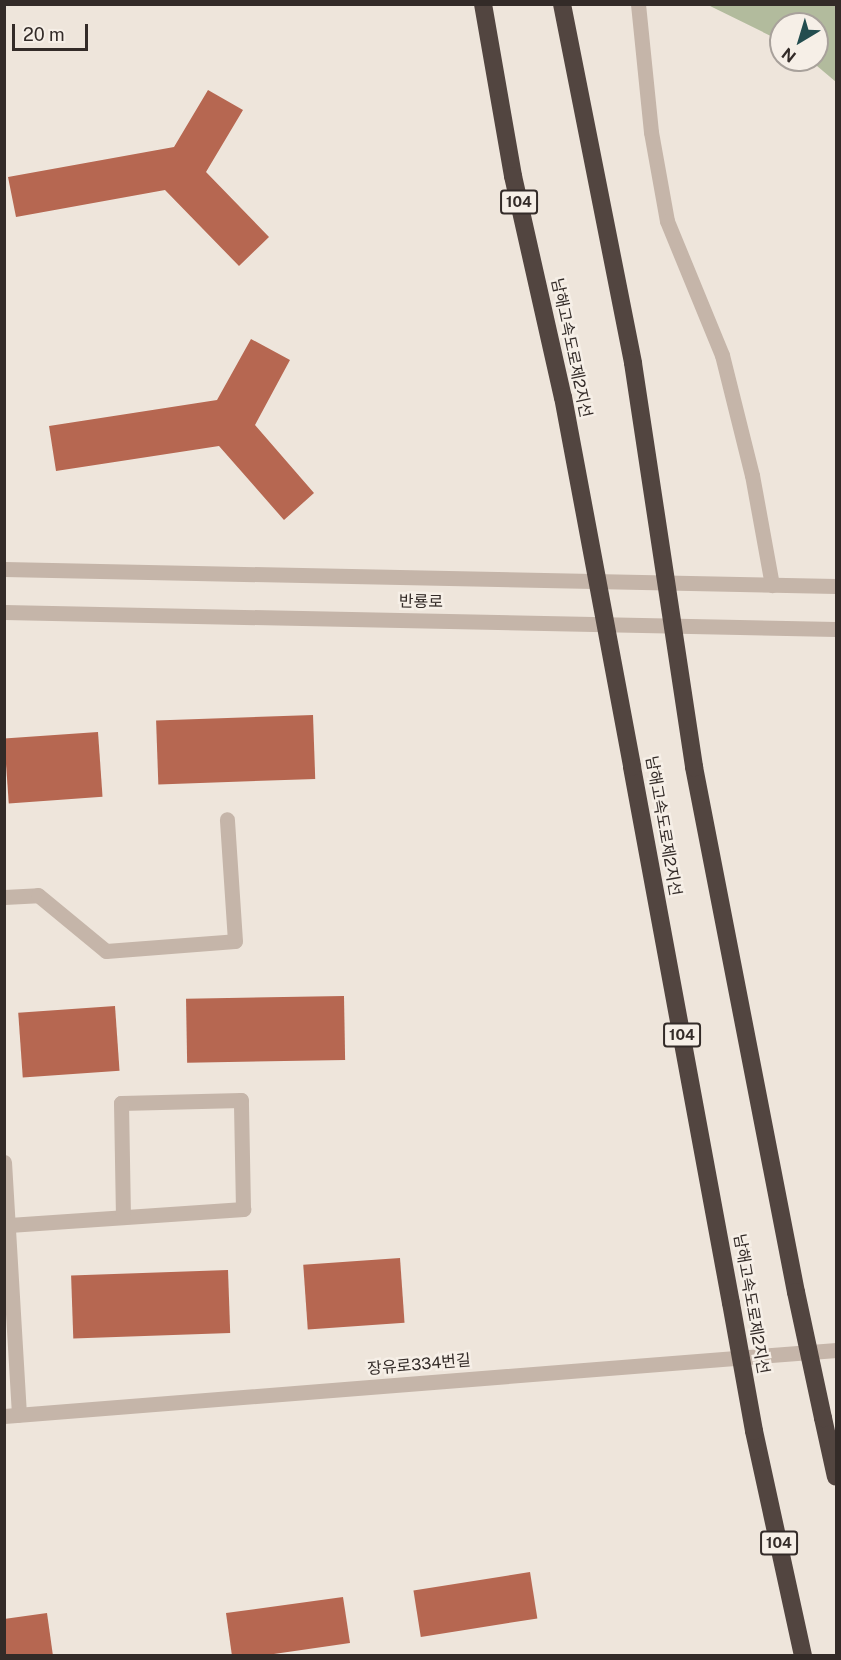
<!DOCTYPE html>
<html>
<head>
<meta charset="utf-8">
<style>
	body { margin:0 }
	#map { position:relative; width:841px; height:1660px; overflow:hidden; background:#eee5db; font-family:"Public Sans","Noto Sans KR",sans-serif }
	div>[style] { position:absolute }
	.green>* { inset:0; background:#b2bb9d }
	.building>* { inset:0; background:#b66751; transform-origin:0 0 }
	.minor>* { height:15px; margin:-7.5px; padding:0 7.5px; transform-origin:7.5px; border-radius:7.5px; background:#c5b5a9 }
	.highway>* { height:18px; margin:-9px; padding:0 9px; transform-origin:9px; border-radius:9px; background:#524540 }
	.highway-bridge>* { height:18px; margin:-9px; padding:0 9px; transform-origin:9px; border-radius:9px; background:#524540 }
	span { translate:-50% -50%; white-space:nowrap; text-align:center; line-height:1.15; -webkit-text-stroke:5px #f6efe7; paint-order:stroke }
	.shield-label span { padding:2px 4px; background:#f6efe7; border:2px solid; border-radius:4px; -webkit-text-stroke-width:0 }
	.shield-label { font-size:15px; color:#332b28; font-weight:700 }
	.street-label { font-size:16px; color:#332b28 }
	.frame { position:absolute; inset:0; border:6px solid #332b28; pointer-events:none }
	.north { position:absolute; left:769px; top:12px; width:60px; height:60px; box-sizing:border-box; background:#f6efe7; border:2px solid #a8a19b; border-radius:50%; rotate:218deg; font-size:16px; font-weight:700; line-height:24px; text-align:center; color:#332b28 }
	.north::after { content:''; display:block; margin:auto; width:21px; height:27px; background:#234d4f; clip-path:polygon(50% 0,100% 100%,50% 72%,0 100%) }
	.scale { position:absolute; left:12px; top:24px; width:76px; height:27px; box-sizing:border-box; border:3px solid #332b28; border-top:0; padding-left:8px; font-size:18px; line-height:21px; white-space:nowrap; color:#332b28; -webkit-text-stroke:4px #f6efe7; paint-order:stroke }
</style>
</head>
<body>
<div id="map">
	<div class="green">
		<div style="clip-path:polygon(708px 5px,836px 5px,836px 82px,810px 60px,817px 60px,817px 24px,781px 24px,781px 41px)"></div>
	</div>
	<div class="building">
		<div style="clip-path:polygon(208px 90px,243px 110px,206px 172px,269px 237px,239px 266px,165px 190px,16px 217px,8px 177px,174px 147px)"></div>
		<div style="clip-path:polygon(251px 339px,290px 360px,255px 425px,314px 493px,284px 520px,219px 446px,56px 471px,49px 426px,217px 400px)"></div>
		<div style="left:313px;top:715px;width:64px;height:157px;rotate:88deg"></div>
		<div style="left:98px;top:732px;width:65px;height:94px;rotate:86deg"></div>
		<div style="left:344px;top:996px;width:64px;height:158px;rotate:89deg"></div>
		<div style="left:115px;top:1006px;width:65px;height:97px;rotate:86deg"></div>
		<div style="left:400px;top:1258px;width:65px;height:97px;rotate:86deg"></div>
		<div style="left:228px;top:1270px;width:63px;height:157px;rotate:88deg"></div>
		<div style="left:530px;top:1572px;width:47px;height:118px;rotate:81deg"></div>
		<div style="clip-path:polygon(343px 1597px,350px 1643px,260px 1656px,232px 1656px,226px 1613px)"></div>
		<div style="clip-path:polygon(47px 1613px,53px 1656px,4px 1656px,4px 1619px)"></div>
	</div>
	<div class="minor">
		<div style="left:638px;top:4px;width:129px;rotate:84.2deg"></div>
		<div style="left:651px;top:132px;width:90px;rotate:79.8deg"></div>
		<div style="left:667px;top:221px;width:145px;rotate:67.7deg"></div>
		<div style="left:722px;top:355px;width:124px;rotate:76deg"></div>
		<div style="left:752px;top:475px;width:112px;rotate:79.7deg"></div>
		<div style="left:4px;top:569px;width:832px;rotate:1.17deg"></div>
		<div style="left:4px;top:612px;width:832px;rotate:1.17deg"></div>
		<div style="left:4px;top:897px;width:34px;rotate:-3deg"></div>
		<div style="left:38px;top:895px;width:88px;rotate:39.5deg"></div>
		<div style="left:106px;top:951px;width:129px;rotate:-4.4deg"></div>
		<div style="left:235px;top:941px;width:122px;rotate:-93.8deg"></div>
		<div style="left:4px;top:1162px;width:253px;rotate:86.6deg"></div>
		<div style="left:9px;top:1225px;width:235px;rotate:-3.9deg"></div>
		<div style="left:243px;top:1209px;width:109px;rotate:-91.1deg"></div>
		<div style="left:241px;top:1100px;width:120px;rotate:178.6deg"></div>
		<div style="left:121px;top:1103px;width:113px;rotate:89deg"></div>
		<div style="left:4px;top:1416px;width:835px;rotate:-4.54deg"></div>
	</div>
	<div class="highway">
		<div style="left:483px;top:4px;width:175px;rotate:80.1deg"></div>
		<div style="left:513px;top:176px;width:227px;rotate:77.3deg"></div>
		<div style="left:562px;top:4px;width:366px;rotate:78.8deg"></div>
		<div style="left:632px;top:767px;width:545px;rotate:79.54deg"></div>
		<div style="left:694px;top:767px;width:535px;rotate:79.01deg"></div>
		<div style="left:823px;top:1418px;width:60px;rotate:77.6deg"></div>
		<div style="left:754px;top:1431px;width:230px;rotate:77.7deg"></div>
	</div>
	<div class="highway-bridge">
		<div style="left:633px;top:363px;width:409px;rotate:81.4deg"></div>
		<div style="left:563px;top:397px;width:376px;rotate:79.4deg"></div>
		<div style="left:796px;top:1292px;width:129px;rotate:77.9deg"></div>
		<div style="left:731px;top:1303px;width:130px;rotate:79.8deg"></div>
	</div>
	<div class="shield-label">
		<span style="left:519px;top:202px">104</span>
		<span style="left:682px;top:1035px">104</span>
		<span style="left:779px;top:1543px">104</span>
	</div>
	<div class="street-label">
		<span style="left:571px;top:348px;rotate:78deg">남해고속도로제2지선</span>
		<span style="left:421px;top:602px;rotate:1deg">반룡로</span>
		<span style="left:663px;top:826px;rotate:80deg">남해고속도로제2지선</span>
		<span style="left:751px;top:1304px;rotate:80deg">남해고속도로제2지선</span>
		<span style="left:419px;top:1365px;rotate:-5deg">장유로334번길</span>
	</div>
	<div class="frame"></div>
	<div class="north">N</div>
	<div class="scale">20 m</div>
</div>
</body>
</html>
